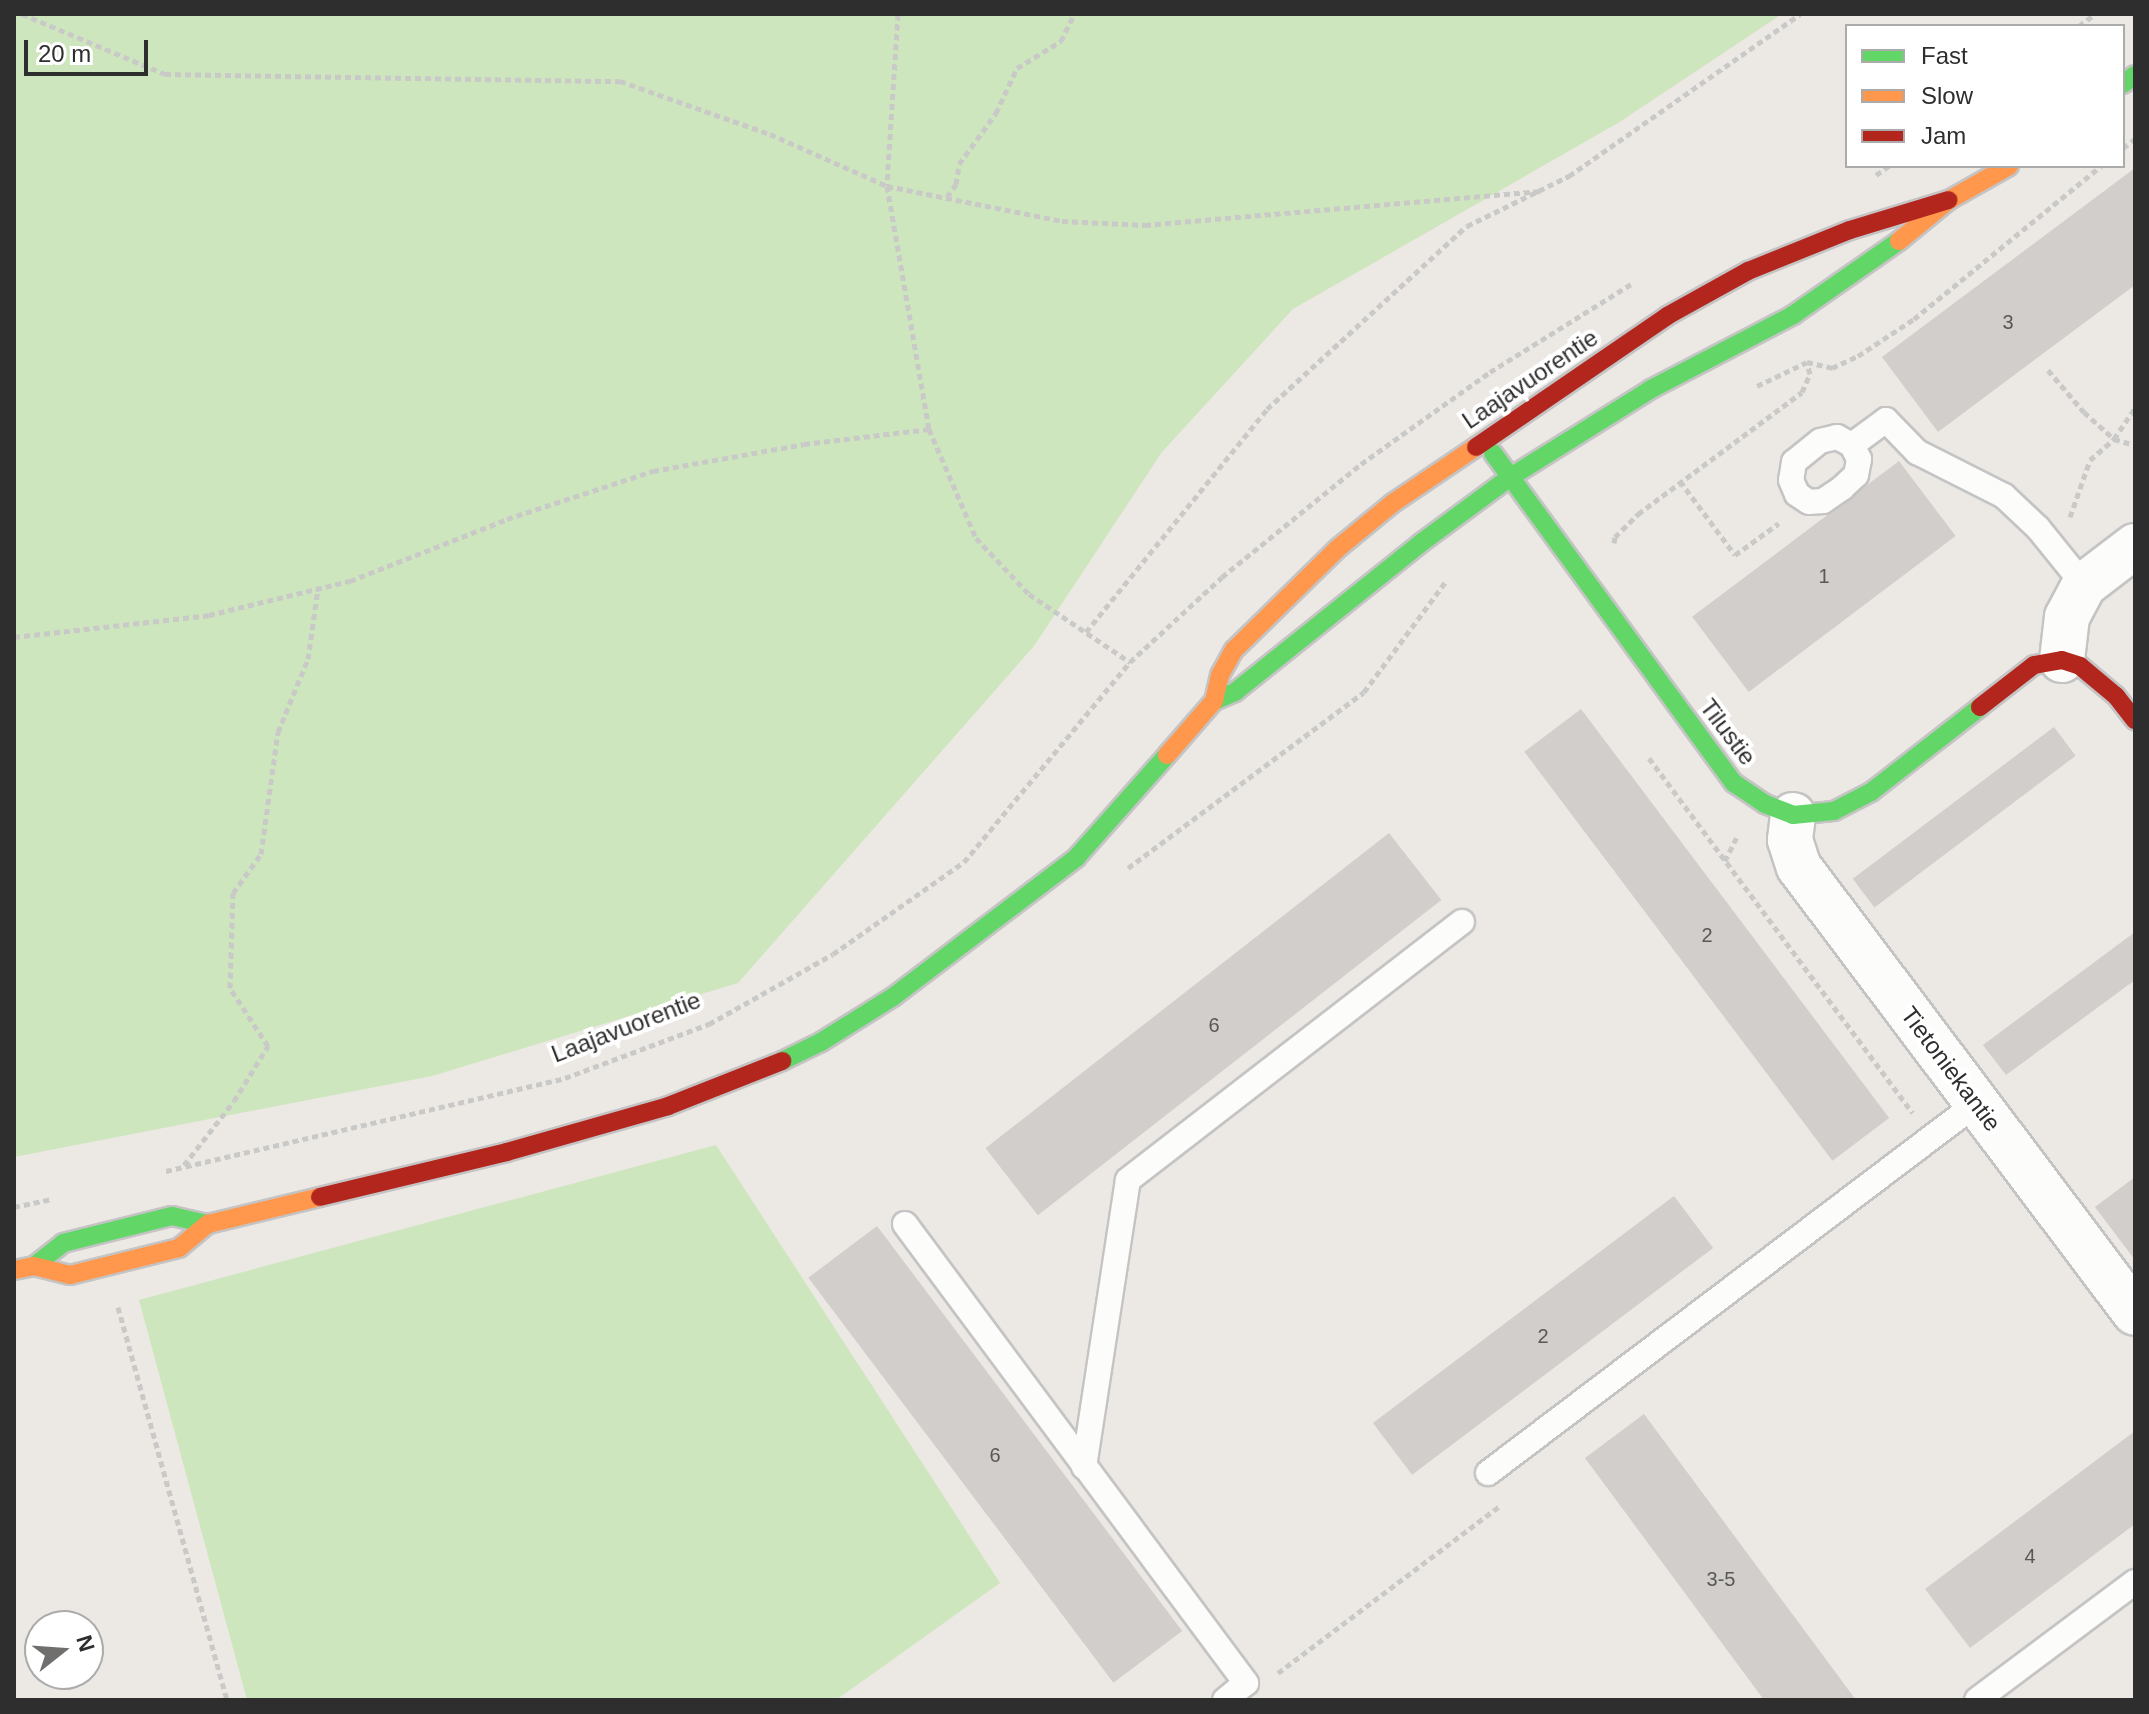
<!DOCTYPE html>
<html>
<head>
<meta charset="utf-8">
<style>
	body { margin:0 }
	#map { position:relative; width:2149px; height:1714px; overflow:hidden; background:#ece8e4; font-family:Arial,sans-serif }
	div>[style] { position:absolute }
	.green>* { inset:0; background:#cee6be }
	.building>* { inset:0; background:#d1cecb; transform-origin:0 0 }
	.path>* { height:5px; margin-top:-2.5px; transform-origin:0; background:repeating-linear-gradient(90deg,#c9c9c8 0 6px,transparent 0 10px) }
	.roads { filter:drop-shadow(2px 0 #c5c4c5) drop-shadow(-2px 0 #c5c4c5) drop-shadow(0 2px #c5c4c5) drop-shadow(0 -2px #c5c4c5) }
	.lane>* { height:24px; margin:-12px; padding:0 12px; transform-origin:12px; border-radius:12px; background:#fcfcfb }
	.street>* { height:44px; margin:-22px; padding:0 22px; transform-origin:22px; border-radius:22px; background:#fcfcfb }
	.fast>* { height:18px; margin:-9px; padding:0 9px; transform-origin:9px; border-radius:9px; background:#63d668 }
	.slow>* { height:18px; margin:-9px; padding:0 9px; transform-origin:9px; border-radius:9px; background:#ff974d }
	.jam>* { height:18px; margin:-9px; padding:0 9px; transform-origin:9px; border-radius:9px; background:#b3261e }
	span { translate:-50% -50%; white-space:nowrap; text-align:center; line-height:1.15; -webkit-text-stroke:8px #fff; paint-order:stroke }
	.number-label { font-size:20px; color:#585857 }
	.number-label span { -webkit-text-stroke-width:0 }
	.street-label { font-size:24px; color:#2e2e2e }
	.frame { position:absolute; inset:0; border:16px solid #2e2e2e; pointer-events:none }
	.legend { position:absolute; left:1845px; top:24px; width:280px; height:144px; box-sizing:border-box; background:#fff; border:2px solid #ababab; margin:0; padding:10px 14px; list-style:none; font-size:24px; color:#2e2e2e }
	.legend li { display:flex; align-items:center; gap:16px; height:40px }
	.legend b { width:40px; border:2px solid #ababab }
	.north { position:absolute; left:24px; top:1610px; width:80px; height:80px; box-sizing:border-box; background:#fff; border:2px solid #ababab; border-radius:50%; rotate:73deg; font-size:22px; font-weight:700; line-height:32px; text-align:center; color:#2e2e2e }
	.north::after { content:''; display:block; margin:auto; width:28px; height:36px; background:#706f6e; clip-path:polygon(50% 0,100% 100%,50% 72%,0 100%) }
	.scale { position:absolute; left:24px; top:40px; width:124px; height:36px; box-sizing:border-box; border:4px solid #2e2e2e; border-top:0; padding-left:10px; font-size:24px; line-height:28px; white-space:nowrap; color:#2e2e2e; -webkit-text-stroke:6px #fff; paint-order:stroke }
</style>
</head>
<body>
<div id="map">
	<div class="green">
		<div style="clip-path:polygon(14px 14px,1782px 14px,1618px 123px,1293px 309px,1162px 452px,1034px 646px,738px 983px,432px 1076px,14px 1157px)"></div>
		<div style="clip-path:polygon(716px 1145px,1000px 1583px,836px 1700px,247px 1700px,139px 1300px)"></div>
	</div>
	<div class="building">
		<div style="clip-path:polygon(2135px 168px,2135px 285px,1938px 432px,1882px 357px)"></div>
		<div style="left:1899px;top:461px;width:94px;height:259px;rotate:53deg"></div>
		<div style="left:1581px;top:709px;width:512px;height:71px;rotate:53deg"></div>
		<div style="left:2054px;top:727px;width:36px;height:252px;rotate:53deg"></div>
		<div style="left:1389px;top:833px;width:85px;height:512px;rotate:52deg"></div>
		<div style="clip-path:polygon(2135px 932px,2135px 980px,2006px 1075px,1983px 1045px)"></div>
		<div style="clip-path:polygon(2135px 1177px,2135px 1260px,2095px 1207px)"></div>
		<div style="left:1674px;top:1196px;width:65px;height:377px;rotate:53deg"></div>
		<div style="left:877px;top:1226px;width:507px;height:86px;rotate:53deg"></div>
		<div style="clip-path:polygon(1644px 1414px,1856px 1700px,1764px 1700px,1585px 1458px)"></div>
		<div style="clip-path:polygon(2135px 1431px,2135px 1524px,1970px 1648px,1925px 1589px)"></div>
	</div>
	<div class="path">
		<div style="left:22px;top:14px;width:155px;rotate:22.8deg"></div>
		<div style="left:165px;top:74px;width:455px;rotate:0.9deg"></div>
		<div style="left:620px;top:81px;width:159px;rotate:19.5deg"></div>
		<div style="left:770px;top:134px;width:128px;rotate:24deg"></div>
		<div style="left:887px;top:186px;width:178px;rotate:11.3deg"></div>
		<div style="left:1062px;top:221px;width:83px;rotate:2.8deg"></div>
		<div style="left:1145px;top:225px;width:399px;rotate:-4.9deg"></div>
		<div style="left:898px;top:14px;width:172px;rotate:93.7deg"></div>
		<div style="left:887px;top:186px;width:247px;rotate:80.2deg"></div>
		<div style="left:2079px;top:26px;width:20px;rotate:-37deg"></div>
		<div style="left:2123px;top:148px;width:15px;rotate:-37deg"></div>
		<div style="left:1876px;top:175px;width:16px;rotate:-35deg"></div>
		<div style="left:947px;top:197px;width:16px;rotate:-55deg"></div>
		<div style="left:956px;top:184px;width:20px;rotate:-81deg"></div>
		<div style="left:959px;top:164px;width:63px;rotate:-54deg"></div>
		<div style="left:996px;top:113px;width:50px;rotate:-65deg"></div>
		<div style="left:1017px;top:68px;width:52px;rotate:-31.5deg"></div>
		<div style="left:1061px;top:41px;width:30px;rotate:-64deg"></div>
		<div style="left:2048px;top:370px;width:55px;rotate:49.4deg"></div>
		<div style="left:2084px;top:412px;width:40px;rotate:42deg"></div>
		<div style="left:2114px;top:439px;width:22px;rotate:16deg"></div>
		<div style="left:1757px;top:386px;width:55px;rotate:-25.6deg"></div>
		<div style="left:1807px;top:362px;width:26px;rotate:13deg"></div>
		<div style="left:1832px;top:368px;width:29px;rotate:-25deg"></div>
		<div style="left:1858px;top:356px;width:67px;rotate:-33.5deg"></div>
		<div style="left:1914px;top:319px;width:242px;rotate:-39.3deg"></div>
		<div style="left:1680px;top:481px;width:92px;rotate:53.4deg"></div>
		<div style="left:1735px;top:555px;width:54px;rotate:-36deg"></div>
		<div style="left:2070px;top:517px;width:60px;rotate:-70.7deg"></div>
		<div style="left:2090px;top:460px;width:32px;rotate:-41deg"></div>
		<div style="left:2114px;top:439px;width:37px;rotate:-56deg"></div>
		<div style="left:1614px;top:543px;width:6px;rotate:-81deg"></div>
		<div style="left:1615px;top:537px;width:33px;rotate:-45deg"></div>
		<div style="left:1638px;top:514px;width:204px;rotate:-36.6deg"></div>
		<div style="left:1802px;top:392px;width:20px;rotate:-66deg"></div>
		<div style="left:1810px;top:374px;width:11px;rotate:-105deg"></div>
		<div style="left:1086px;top:632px;width:287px;rotate:-50.9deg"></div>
		<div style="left:1267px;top:409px;width:271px;rotate:-42.5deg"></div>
		<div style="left:1467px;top:226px;width:114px;rotate:-26.1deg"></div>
		<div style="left:1569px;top:176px;width:282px;rotate:-35deg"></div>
		<div style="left:14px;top:637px;width:196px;rotate:-6.4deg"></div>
		<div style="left:209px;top:615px;width:145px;rotate:-13.6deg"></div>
		<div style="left:350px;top:581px;width:169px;rotate:-21.5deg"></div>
		<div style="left:507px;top:519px;width:154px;rotate:-18.2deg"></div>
		<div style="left:653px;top:471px;width:153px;rotate:-10.1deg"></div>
		<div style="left:804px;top:444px;width:126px;rotate:-6.8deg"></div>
		<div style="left:929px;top:429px;width:119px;rotate:66.7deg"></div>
		<div style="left:976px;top:538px;width:77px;rotate:46.6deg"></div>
		<div style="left:1029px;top:594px;width:122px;rotate:34deg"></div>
		<div style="left:1649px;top:758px;width:442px;rotate:53.4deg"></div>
		<div style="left:1725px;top:861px;width:28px;rotate:-64deg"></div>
		<div style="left:1128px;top:868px;width:294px;rotate:-36.7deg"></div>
		<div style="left:1364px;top:692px;width:139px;rotate:-53.5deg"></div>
		<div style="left:184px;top:1165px;width:81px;rotate:-52deg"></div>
		<div style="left:234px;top:1101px;width:65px;rotate:-58.3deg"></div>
		<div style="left:268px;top:1046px;width:69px;rotate:-123.2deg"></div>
		<div style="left:230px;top:988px;width:95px;rotate:-88.2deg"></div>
		<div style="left:233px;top:893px;width:48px;rotate:-54.3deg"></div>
		<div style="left:261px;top:854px;width:123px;rotate:-82.1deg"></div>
		<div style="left:278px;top:732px;width:79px;rotate:-67.7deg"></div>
		<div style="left:308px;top:659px;width:71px;rotate:-81.9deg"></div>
		<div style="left:166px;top:1171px;width:410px;rotate:-13.1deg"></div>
		<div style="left:565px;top:1078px;width:154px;rotate:-20.6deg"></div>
		<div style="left:709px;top:1024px;width:142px;rotate:-29.4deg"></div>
		<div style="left:833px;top:954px;width:160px;rotate:-35.1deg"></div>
		<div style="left:964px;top:862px;width:260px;rotate:-50.3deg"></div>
		<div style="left:1130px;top:662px;width:125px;rotate:-42.7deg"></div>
		<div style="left:1222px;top:577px;width:179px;rotate:-39.1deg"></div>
		<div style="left:1361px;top:464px;width:158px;rotate:-35.5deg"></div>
		<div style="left:1490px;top:372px;width:168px;rotate:-31.9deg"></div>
		<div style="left:14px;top:1207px;width:38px;rotate:-12deg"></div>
		<div style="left:118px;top:1307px;width:408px;rotate:74.5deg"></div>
		<div style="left:1278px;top:1673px;width:278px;rotate:-37deg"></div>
	</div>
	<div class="roads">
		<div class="lane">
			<div style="left:1852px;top:445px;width:17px;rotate:-152deg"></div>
			<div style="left:1837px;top:437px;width:17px;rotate:167deg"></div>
			<div style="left:1820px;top:441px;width:33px;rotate:141deg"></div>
			<div style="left:1794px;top:462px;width:18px;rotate:99deg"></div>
			<div style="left:1791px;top:480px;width:15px;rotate:67deg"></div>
			<div style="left:1797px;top:494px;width:14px;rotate:34deg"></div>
			<div style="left:1809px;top:502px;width:14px;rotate:-4deg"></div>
			<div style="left:1823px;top:501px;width:23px;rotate:-34deg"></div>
			<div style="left:1842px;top:488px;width:19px;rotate:-43deg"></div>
			<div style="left:1856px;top:475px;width:16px;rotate:-79deg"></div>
			<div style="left:1859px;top:459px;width:16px;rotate:-117deg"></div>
			<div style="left:1852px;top:445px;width:42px;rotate:-36.3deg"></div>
			<div style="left:1886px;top:420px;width:45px;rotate:45.9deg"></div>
			<div style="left:1917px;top:452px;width:97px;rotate:26.8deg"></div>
			<div style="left:2004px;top:496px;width:47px;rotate:43.3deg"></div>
			<div style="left:2038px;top:528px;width:73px;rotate:51.1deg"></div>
			<div style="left:905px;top:1224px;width:572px;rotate:53.39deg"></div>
			<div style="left:1246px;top:1683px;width:27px;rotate:141deg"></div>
			<div style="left:1084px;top:1467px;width:290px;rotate:-81.3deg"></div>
			<div style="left:1128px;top:1180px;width:422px;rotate:-37.7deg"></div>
			<div style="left:1488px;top:1473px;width:613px;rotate:-37.11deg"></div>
			<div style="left:1977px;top:1700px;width:197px;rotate:-36.8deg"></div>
		</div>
		<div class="street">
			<div style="left:2062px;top:660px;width:43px;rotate:-83.4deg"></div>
			<div style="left:2067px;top:617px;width:36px;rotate:-62deg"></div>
			<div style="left:2084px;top:585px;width:64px;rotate:-37.4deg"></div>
			<div style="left:1793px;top:815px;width:25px;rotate:97deg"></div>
			<div style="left:1790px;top:840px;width:28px;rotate:72deg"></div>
			<div style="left:1799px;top:867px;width:558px;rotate:53.01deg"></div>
		</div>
		<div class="fast">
			<div style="left:2123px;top:84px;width:15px;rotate:-37deg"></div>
			<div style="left:1493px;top:453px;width:409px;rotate:53.9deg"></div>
			<div style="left:1734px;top:783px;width:37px;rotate:34deg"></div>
			<div style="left:1765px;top:804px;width:30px;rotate:21deg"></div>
			<div style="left:1793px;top:815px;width:41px;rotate:-5.6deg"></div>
			<div style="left:1834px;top:811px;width:42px;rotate:-27.2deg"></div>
			<div style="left:1871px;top:792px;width:138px;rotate:-37.9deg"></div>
			<div style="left:1214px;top:701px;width:23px;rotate:-23deg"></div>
			<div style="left:1235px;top:692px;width:238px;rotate:-38.7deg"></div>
			<div style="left:1421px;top:543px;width:113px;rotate:-36.4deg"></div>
			<div style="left:1512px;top:476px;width:164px;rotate:-32deg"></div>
			<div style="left:1651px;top:389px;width:160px;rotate:-27.5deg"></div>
			<div style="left:1793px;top:315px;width:129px;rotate:-34.9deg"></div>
			<div style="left:782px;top:1061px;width:43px;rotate:-26deg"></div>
			<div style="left:821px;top:1042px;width:85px;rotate:-32deg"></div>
			<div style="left:893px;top:997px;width:230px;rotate:-37.2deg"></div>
			<div style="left:1076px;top:858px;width:137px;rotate:-48.5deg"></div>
			<div style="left:34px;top:1266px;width:37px;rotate:-38deg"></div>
			<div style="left:63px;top:1243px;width:112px;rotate:-13.9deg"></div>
			<div style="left:172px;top:1216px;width:37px;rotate:13deg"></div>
		</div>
		<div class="slow">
			<div style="left:1899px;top:241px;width:65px;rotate:-39.4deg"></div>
			<div style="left:1949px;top:200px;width:69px;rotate:-29.5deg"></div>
			<div style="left:1167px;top:755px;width:72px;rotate:-49deg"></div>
			<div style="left:1214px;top:701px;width:27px;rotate:-77deg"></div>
			<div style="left:1220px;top:675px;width:29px;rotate:-61deg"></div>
			<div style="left:1234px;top:650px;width:144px;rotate:-44.4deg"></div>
			<div style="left:1337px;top:549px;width:72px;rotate:-39.4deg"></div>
			<div style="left:1393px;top:503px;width:100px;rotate:-34deg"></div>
			<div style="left:14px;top:1270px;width:20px;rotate:-11deg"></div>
			<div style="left:34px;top:1266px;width:37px;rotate:14deg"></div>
			<div style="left:70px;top:1275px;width:112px;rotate:-13.9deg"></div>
			<div style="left:179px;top:1248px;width:38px;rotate:-40deg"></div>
			<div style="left:208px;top:1224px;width:115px;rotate:-13.6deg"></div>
		</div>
		<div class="jam">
			<div style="left:1476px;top:447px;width:232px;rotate:-34.4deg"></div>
			<div style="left:1667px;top:316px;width:93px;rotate:-29.1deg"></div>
			<div style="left:1748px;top:271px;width:110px;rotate:-21.9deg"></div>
			<div style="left:1850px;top:230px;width:103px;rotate:-16.9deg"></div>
			<div style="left:1980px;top:707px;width:68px;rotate:-37.9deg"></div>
			<div style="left:2034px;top:665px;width:28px;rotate:-10deg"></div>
			<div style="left:2062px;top:660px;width:19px;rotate:18deg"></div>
			<div style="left:2080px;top:666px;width:47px;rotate:39.8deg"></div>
			<div style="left:2116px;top:696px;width:31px;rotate:52deg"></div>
			<div style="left:320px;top:1197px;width:192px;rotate:-13.5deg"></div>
			<div style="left:507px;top:1152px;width:167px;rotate:-15.9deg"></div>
			<div style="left:668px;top:1106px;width:123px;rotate:-21.5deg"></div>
		</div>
	</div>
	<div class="number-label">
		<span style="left:2008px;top:322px">3</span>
		<span style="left:1824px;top:576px">1</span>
		<span style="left:1707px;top:935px">2</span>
		<span style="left:1214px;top:1025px">6</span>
		<span style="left:1543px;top:1336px">2</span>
		<span style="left:995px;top:1455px">6</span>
		<span style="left:2030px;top:1556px">4</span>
		<span style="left:1721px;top:1579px">3-5</span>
	</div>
	<div class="street-label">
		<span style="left:1530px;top:379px;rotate:-34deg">Laajavuorentie</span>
		<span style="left:1728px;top:732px;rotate:53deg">Tilustie</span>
		<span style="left:626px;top:1027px;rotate:-21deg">Laajavuorentie</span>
		<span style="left:1951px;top:1069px;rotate:53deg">Tietoniekantie</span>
	</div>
	<div class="frame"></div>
	<ul class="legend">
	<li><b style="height:10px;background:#63d668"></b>Fast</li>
	<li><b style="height:10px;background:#ff974d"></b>Slow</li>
	<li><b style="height:10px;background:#b3261e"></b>Jam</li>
	</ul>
	<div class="north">N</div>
	<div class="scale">20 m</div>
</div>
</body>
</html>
